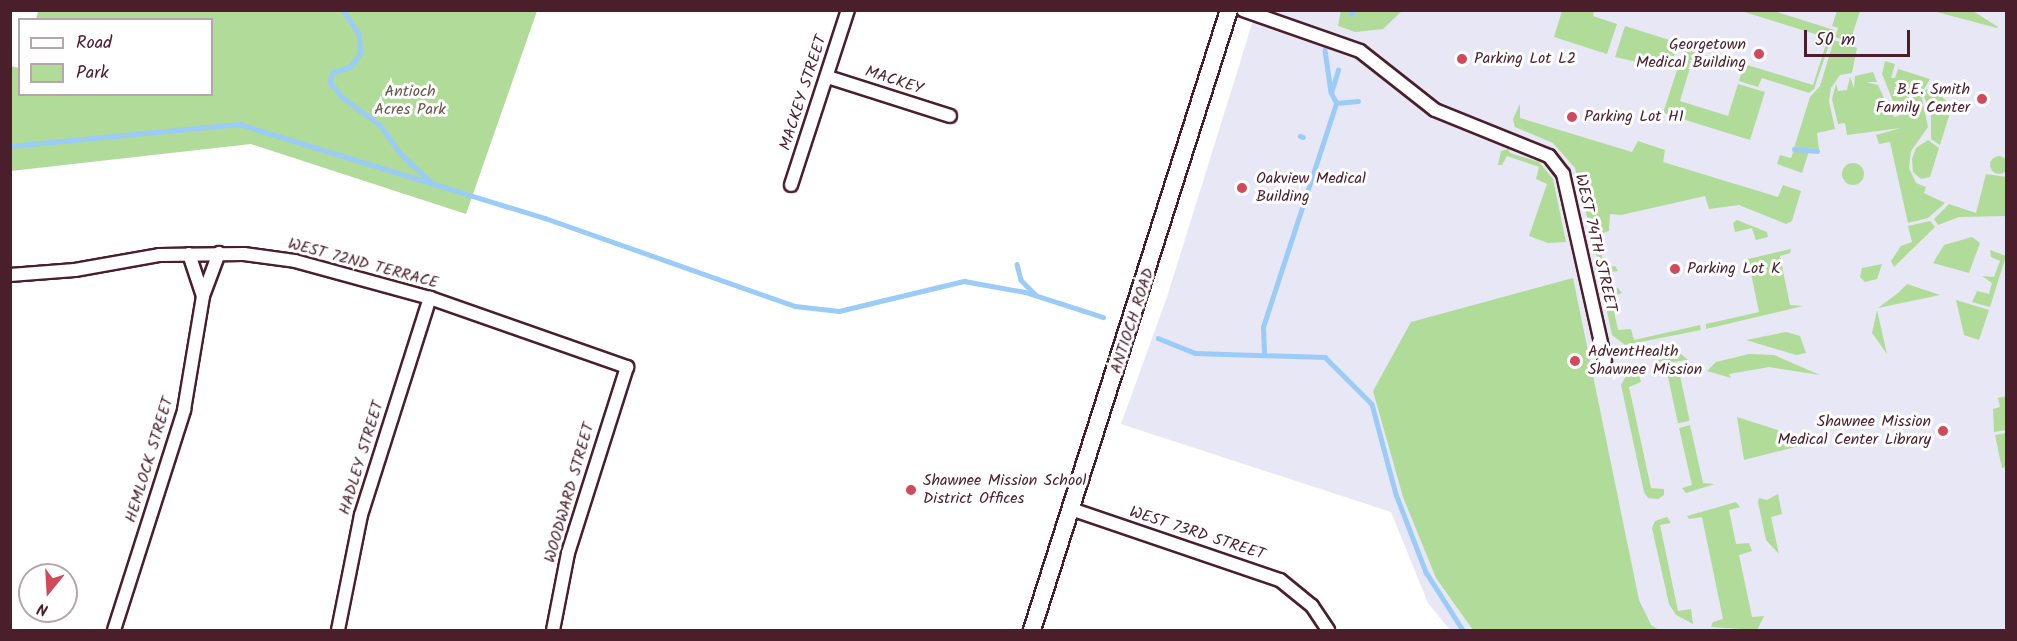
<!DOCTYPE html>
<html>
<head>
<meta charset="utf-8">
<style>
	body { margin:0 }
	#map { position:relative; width:2017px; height:641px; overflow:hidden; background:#fff; font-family:Kalam,sans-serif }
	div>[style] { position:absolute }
	.built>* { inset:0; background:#e8e7f5 }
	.green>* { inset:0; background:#b0db99; transform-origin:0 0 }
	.round { border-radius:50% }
	.stream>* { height:4.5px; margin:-2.25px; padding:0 2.25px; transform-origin:2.25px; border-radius:2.25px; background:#9bcbf7 }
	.roads { filter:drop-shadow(2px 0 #4a1f2b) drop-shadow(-2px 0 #4a1f2b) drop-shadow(0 2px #4a1f2b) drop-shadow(0 -2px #4a1f2b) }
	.minor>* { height:12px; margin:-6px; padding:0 6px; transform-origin:6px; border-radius:6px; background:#fff }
	.secondary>* { height:16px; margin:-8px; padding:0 8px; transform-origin:8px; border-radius:8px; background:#fff }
	.dots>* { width:16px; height:16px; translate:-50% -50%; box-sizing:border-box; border:3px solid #fff; border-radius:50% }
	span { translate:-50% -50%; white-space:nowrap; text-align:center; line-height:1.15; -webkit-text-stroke:6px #fff; paint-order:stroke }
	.poi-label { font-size:16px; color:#4a1f2b }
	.right { translate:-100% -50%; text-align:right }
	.left { translate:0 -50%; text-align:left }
	.street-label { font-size:16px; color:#4a1f2b }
	.park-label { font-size:16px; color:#69574c }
	.frame { position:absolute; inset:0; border:12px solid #4a1f2b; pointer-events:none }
	.legend { position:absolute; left:18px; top:18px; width:195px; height:78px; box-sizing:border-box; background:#fff; border:2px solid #b7a5aa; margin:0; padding:8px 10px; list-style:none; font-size:18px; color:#4a1f2b }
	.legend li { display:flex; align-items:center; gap:12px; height:30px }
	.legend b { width:30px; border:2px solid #b7a5aa }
	.north { position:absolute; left:18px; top:563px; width:60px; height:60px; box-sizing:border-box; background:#fff; border:2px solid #b7a5aa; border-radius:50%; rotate:198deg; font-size:16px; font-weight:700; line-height:24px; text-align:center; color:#4a1f2b }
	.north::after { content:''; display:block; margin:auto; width:21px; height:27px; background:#d1495b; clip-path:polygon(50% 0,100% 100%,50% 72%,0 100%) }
	.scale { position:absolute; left:1804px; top:30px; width:106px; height:27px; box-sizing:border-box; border:3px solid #4a1f2b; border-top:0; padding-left:8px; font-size:18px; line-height:21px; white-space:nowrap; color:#4a1f2b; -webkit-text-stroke:4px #fff; paint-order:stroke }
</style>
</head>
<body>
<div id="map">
	<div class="built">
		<div style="clip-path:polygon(1256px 11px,2006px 11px,2006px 630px,1450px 630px,1428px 603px,1391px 512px,1121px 424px,1167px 297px)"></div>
	</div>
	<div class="green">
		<div style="clip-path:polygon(1341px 10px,1402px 10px,1402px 11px,1383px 29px,1355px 32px,1338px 26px)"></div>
		<div style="clip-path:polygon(38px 11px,38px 10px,537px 11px,466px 214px,251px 144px,11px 171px,11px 66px,19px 68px,20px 94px,212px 94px,212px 20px,36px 19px)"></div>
		<div style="clip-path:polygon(1562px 11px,1594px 11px,1593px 16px,1617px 24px,1607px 54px,1554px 37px)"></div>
		<div style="clip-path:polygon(1741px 11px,1774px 11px,1834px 30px,1814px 89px,1809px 93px,1762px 78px,1758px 87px,1739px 81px,1744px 64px,1813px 85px,1828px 38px)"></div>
		<div style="clip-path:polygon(1837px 11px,1860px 11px,1850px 42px,1835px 37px,1838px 28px,1832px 26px)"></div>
		<div style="clip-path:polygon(1933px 11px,1973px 11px,1998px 27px,1997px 28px)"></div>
		<div style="clip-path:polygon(1625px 26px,1679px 43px,1669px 69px,1615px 57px)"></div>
		<div style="clip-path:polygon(1834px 40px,1857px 48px,1852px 73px,1840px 75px,1831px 88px,1829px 101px,1835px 129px,1817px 133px,1819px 149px,1794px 148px,1810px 97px,1820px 86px)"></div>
		<div style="clip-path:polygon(1698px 41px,1680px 101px,1728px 116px,1738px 84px,1765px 92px,1750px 140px,1663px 113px,1684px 49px)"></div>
		<div style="clip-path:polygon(1885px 61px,1895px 64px,1891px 78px,1895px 78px,1898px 69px,1930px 79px,1921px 94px,1928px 127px,1911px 151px,1909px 168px,1916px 183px,1926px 187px,1924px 193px,1945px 203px,1928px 218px,1908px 223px,1890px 142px,1879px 144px,1876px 135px,1901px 128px,1847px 135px,1845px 123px,1838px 124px,1832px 99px,1836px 84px,1838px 91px,1847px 90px,1850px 77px,1854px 88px,1855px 76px,1873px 72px,1877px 82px,1866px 82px,1878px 85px,1886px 102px,1880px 108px,1891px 107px,1894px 117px,1899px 116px,1882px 74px)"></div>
		<div style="clip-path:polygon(1932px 88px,1952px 106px,1940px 145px,1931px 139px,1931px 114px,1924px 97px,1925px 90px)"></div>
		<div style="clip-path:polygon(1520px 104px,1520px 118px,1632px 152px,1638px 141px,1665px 150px,1663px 162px,1778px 197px,1783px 185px,1801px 191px,1792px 221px,1786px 224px,1739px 205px,1709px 209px,1705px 196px,1621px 215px,1610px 214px,1609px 231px,1597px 235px,1605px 268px,1615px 266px,1618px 271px,1601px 274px,1575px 168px,1553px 143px,1515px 127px,1513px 119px)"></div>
		<div style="clip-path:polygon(1928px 140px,1939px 148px,1930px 177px,1921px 179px,1913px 172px,1912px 159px,1916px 148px)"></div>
		<div style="clip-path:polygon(1508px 149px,1510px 153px,1539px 162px,1553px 179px,1566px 242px,1548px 243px,1529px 236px,1547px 184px,1536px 179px,1539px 167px,1507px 156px,1502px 165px,1498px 165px,1501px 151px)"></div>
		<div style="clip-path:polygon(1794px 150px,1809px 151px,1802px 173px,1777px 164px,1780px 155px,1791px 158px)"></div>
		<div class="round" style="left:1990px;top:156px;width:18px;height:18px"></div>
		<div class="round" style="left:1842px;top:163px;width:22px;height:22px"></div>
		<div style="clip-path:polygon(1986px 174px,2006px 177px,2006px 216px,1959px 217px,1938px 225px,1934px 219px,1949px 204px,1976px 213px)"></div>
		<div style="clip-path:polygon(1737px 220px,1767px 232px,1768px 237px,1756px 240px,1752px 228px,1735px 232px,1733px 223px)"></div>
		<div style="clip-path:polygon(1930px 221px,1935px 227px,1894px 267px,1891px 261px,1901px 246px,1912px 242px,1908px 226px)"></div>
		<div style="clip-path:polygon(1972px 237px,1980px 243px,1969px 273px,1933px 263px,1944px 245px)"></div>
		<div style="clip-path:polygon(1791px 249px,1790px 253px,1780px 256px,1790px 305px,1803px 306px,1706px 329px,1706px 324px,1759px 312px,1748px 259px)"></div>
		<div style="clip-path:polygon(1990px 250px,2006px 256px,1990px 307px,1972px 302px,1977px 291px,1989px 294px,1992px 283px,1982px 276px,1994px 277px,2000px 261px,1991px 257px)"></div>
		<div style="clip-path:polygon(1882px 264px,1877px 279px,1865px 282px,1860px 277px,1862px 268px)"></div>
		<div style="clip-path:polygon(1573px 278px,1639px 600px,1651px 625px,1659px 630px,1473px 630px,1436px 578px,1403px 497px,1373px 391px,1411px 322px)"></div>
		<div style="clip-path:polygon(1907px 284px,1940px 295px,1878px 308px,1898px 293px)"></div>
		<div style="clip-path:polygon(1618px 288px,1622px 293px,1611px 297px,1618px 330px,1631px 329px,1634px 340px,1700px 325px,1701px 330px,1625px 345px,1612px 335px,1605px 302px,1605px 292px)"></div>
		<div style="clip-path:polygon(1956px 300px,1989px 310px,1979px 340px,1964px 335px)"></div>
		<div style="clip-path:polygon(1877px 310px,1887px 354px,1872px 333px)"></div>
		<div style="clip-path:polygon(1786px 332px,1800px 336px,1806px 353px,1796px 355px,1746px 340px)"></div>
		<div style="clip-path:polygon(1681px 354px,1688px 360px,1653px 365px,1656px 361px)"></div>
		<div style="clip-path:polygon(1749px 354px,1774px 355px,1820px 375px,1769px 367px,1729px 374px,1731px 378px,1707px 371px,1716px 362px)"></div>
		<div style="left:1678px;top:366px;width:56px;height:12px;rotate:78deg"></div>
		<div style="clip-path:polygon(1630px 369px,1638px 371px,1641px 382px,1629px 387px,1651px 488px,1664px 489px,1664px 495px,1658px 499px,1648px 498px,1644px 492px,1621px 385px)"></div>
		<div style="clip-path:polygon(2006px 396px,2006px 430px,1994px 432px,1993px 409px,2000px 407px,1998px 398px)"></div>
		<div style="clip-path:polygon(1737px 417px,1815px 442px,1744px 460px)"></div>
		<div style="clip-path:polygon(1690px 425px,1703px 483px,1715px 484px,1686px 493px,1682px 488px,1692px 485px,1679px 428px)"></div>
		<div style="clip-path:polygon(2006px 433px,2006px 467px,2002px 468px,1995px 435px)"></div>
		<div style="clip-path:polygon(1778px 494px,1782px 514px,1771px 517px,1779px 554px,1766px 540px,1758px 502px,1759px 498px,1767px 500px)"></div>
		<div style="clip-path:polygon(1736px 502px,1740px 507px,1729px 510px,1736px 544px,1749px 543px,1752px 551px,1739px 555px,1752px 617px,1764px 616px,1757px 630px,1711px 627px,1713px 622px,1723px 619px,1702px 517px,1689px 519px,1687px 516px)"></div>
		<div style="clip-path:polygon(1667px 517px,1671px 523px,1660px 525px,1678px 611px,1691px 609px,1693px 624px,1676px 615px,1669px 604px,1652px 528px,1655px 521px)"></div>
	</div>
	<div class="stream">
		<div style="left:343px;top:10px;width:29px;rotate:56deg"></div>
		<div style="left:359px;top:34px;width:19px;rotate:84deg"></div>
		<div style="left:361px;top:53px;width:17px;rotate:126deg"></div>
		<div style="left:351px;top:67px;width:19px;rotate:162deg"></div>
		<div style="left:333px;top:73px;width:9px;rotate:108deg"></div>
		<div style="left:330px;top:82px;width:19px;rotate:51deg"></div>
		<div style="left:342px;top:97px;width:47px;rotate:36.4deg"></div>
		<div style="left:380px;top:125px;width:37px;rotate:54deg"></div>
		<div style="left:402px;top:155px;width:38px;rotate:43deg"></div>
		<div style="left:1351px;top:14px;width:5px;rotate:-53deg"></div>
		<div style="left:1325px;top:50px;width:42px;rotate:81.9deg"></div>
		<div style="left:1336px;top:103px;width:22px;rotate:-5deg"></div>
		<div style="left:1300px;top:136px;width:3px;rotate:18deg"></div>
		<div style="left:10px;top:146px;width:230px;rotate:-5.5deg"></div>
		<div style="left:239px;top:124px;width:320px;rotate:17.1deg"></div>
		<div style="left:545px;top:218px;width:265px;rotate:19.4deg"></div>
		<div style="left:795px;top:306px;width:44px;rotate:6.5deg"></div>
		<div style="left:839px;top:311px;width:129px;rotate:-13.5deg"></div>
		<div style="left:964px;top:281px;width:62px;rotate:10.2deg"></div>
		<div style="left:1025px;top:292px;width:82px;rotate:17.8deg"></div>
		<div style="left:1794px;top:149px;width:23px;rotate:5deg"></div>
		<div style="left:1017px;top:264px;width:16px;rotate:76deg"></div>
		<div style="left:1021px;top:280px;width:20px;rotate:45deg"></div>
		<div style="left:1158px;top:338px;width:40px;rotate:22deg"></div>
		<div style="left:1195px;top:353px;width:130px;rotate:1.8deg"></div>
		<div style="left:1325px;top:357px;width:66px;rotate:45deg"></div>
		<div style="left:1372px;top:404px;width:93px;rotate:75.1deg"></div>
		<div style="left:1396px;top:494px;width:84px;rotate:69deg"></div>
		<div style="left:1426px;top:572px;width:69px;rotate:57.5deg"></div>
		<div style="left:1264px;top:354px;width:27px;rotate:-92deg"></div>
		<div style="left:1263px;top:327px;width:236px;rotate:-71.9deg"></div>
		<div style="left:1336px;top:103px;width:11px;rotate:-117deg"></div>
		<div style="left:1331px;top:93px;width:24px;rotate:-73deg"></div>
	</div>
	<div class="roads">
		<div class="minor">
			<div style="left:1243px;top:10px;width:124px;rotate:19.3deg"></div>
			<div style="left:1360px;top:51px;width:95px;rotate:38.2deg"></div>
			<div style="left:1435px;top:110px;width:123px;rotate:22deg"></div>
			<div style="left:1549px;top:156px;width:23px;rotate:52deg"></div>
			<div style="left:1563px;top:174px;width:191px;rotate:77.3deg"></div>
			<div style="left:828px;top:77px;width:128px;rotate:17.7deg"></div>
			<div style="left:791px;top:185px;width:184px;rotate:-72deg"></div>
			<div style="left:189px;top:254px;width:44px;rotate:71.6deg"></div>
			<div style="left:10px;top:275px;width:65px;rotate:-4.4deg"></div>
			<div style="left:75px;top:270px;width:85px;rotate:-10.1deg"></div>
			<div style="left:159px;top:255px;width:85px;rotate:-0.7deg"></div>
			<div style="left:244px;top:254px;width:51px;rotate:7.8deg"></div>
			<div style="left:295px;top:261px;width:140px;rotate:15.3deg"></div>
			<div style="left:430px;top:298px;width:209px;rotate:19.3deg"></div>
			<div style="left:627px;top:367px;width:195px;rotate:107.6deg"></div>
			<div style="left:568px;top:553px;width:78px;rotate:101deg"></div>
			<div style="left:1071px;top:509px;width:221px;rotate:18.8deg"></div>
			<div style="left:1280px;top:580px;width:41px;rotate:39.1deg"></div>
			<div style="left:1312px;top:606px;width:29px;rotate:56deg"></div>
			<div style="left:114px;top:630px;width:231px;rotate:-72.3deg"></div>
			<div style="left:184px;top:410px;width:116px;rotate:-80.5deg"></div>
			<div style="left:203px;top:296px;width:46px;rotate:-69.6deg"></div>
			<div style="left:338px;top:630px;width:117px;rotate:-78.7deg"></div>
			<div style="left:361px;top:515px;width:228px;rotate:-72.4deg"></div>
		</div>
		<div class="secondary">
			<div style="left:1032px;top:630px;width:651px;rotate:-72.37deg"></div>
		</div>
	</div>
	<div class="dots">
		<div style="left:1759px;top:54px;background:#d1495b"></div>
		<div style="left:1462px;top:59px;background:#d1495b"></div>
		<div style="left:1982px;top:99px;background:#d1495b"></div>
		<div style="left:1572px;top:117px;background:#d1495b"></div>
		<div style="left:1242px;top:188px;background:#d1495b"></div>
		<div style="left:1675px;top:269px;background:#d1495b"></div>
		<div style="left:1575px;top:361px;background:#d1495b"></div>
		<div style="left:1943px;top:431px;background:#d1495b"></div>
		<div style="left:911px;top:490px;background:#d1495b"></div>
	</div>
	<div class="poi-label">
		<span class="right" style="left:1746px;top:54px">Georgetown<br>Medical Building</span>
		<span class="left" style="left:1474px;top:59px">Parking Lot L2</span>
		<span class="right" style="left:1970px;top:99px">B.E. Smith<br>Family Center</span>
		<span class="left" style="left:1584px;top:117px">Parking Lot H1</span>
		<span class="left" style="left:1256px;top:188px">Oakview Medical<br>Building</span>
		<span class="left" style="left:1687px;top:269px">Parking Lot K</span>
		<span class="left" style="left:1588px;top:361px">AdventHealth<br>Shawnee Mission</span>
		<span class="right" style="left:1931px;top:431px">Shawnee Mission<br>Medical Center Library</span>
		<span class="left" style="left:923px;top:490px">Shawnee Mission School<br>District Offices</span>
	</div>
	<div class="street-label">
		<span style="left:894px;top:81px;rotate:18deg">MACKEY</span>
		<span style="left:804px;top:93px;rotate:-72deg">MACKEY STREET</span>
		<span style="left:1595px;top:243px;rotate:77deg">WEST 74TH STREET</span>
		<span style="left:363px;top:264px;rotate:15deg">WEST 72ND TERRACE</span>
		<span style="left:1133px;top:321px;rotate:-72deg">ANTIOCH ROAD</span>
		<span style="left:362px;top:458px;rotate:-73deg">HADLEY STREET</span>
		<span style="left:150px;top:460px;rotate:-73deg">HEMLOCK STREET</span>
		<span style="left:570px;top:493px;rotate:-74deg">WOODWARD STREET</span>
		<span style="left:1197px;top:534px;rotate:18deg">WEST 73RD STREET</span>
	</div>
	<div class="park-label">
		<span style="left:410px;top:101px">Antioch<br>Acres Park</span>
	</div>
	<div class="frame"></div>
	<ul class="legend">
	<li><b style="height:8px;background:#fff"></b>Road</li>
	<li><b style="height:16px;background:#b0db99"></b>Park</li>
	</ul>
	<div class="north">N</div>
	<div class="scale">50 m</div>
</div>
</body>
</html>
